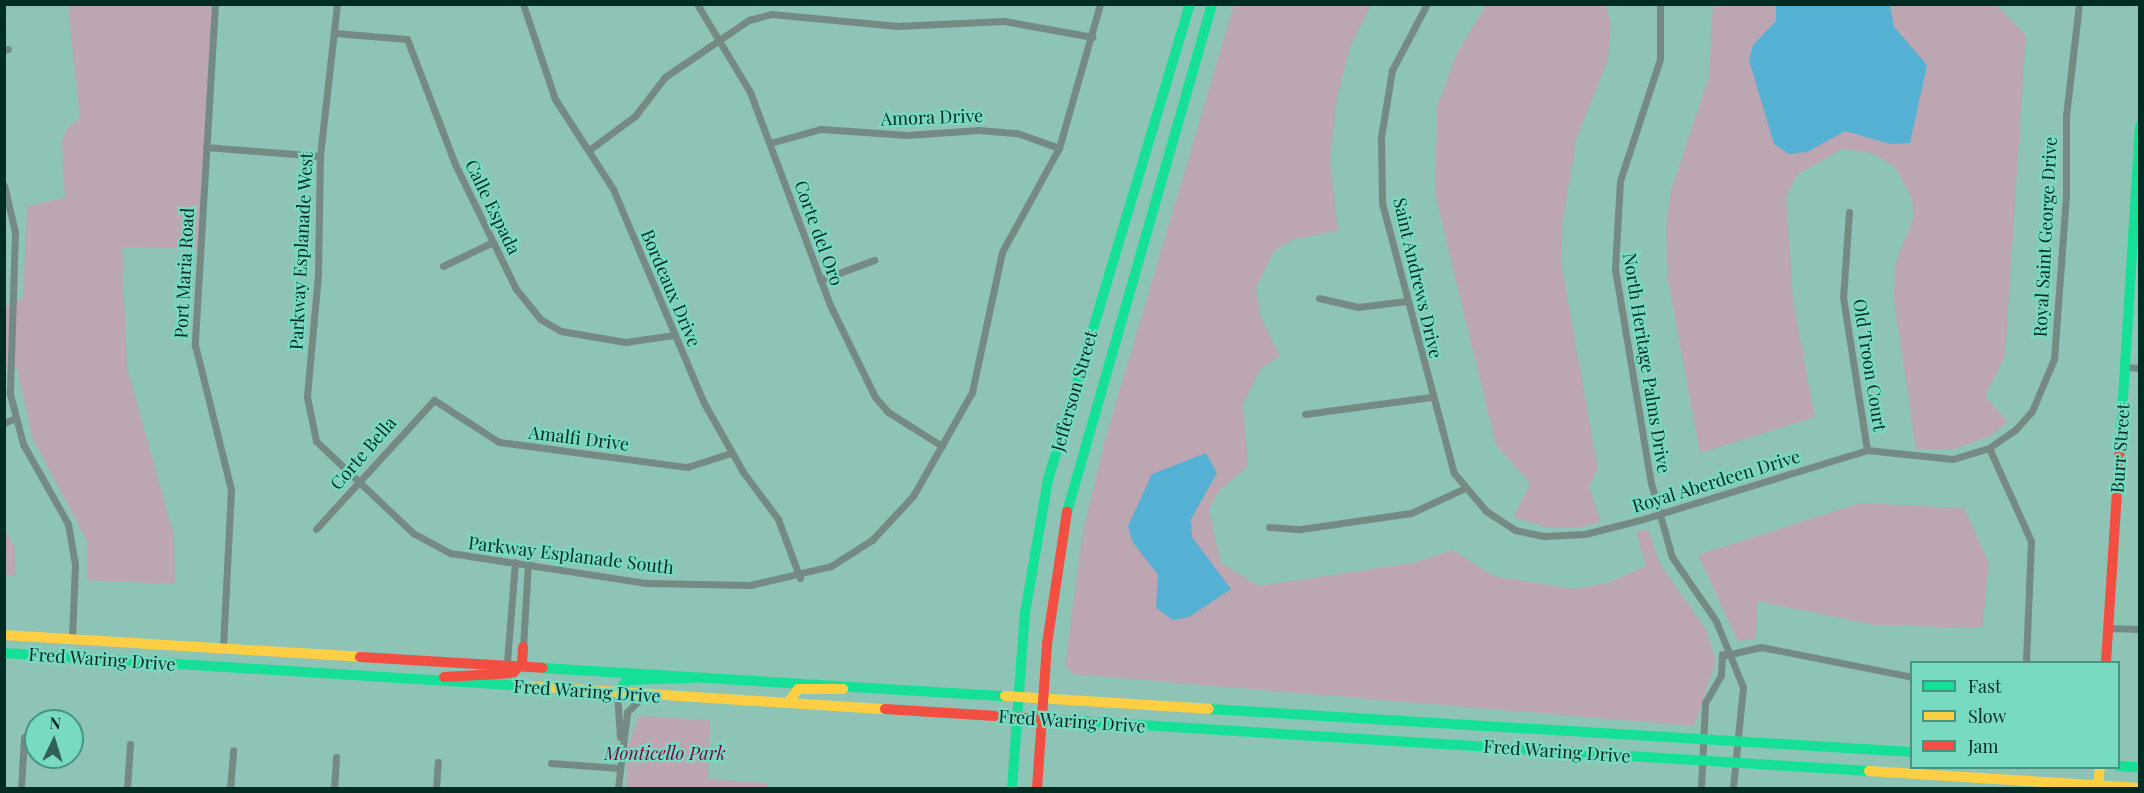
<!DOCTYPE html>
<html>
<head>
<meta charset="utf-8">
<style>
	body { margin:0 }
	#map { position:relative; width:2144px; height:793px; overflow:hidden; background:#8dc4b6; font-family:"Playfair Display",serif }
	div>[style] { position:absolute }
	.green>* { inset:0; background:#bba6b2 }
	.water>* { inset:0; background:#54b1d4 }
	.street>* { height:7px; margin:-3.5px; padding:0 3.5px; transform-origin:3.5px; border-radius:3.5px; background:#768a85 }
	.fast>* { height:10px; margin:-5px; padding:0 5px; transform-origin:5px; border-radius:5px; background:#16e098 }
	.slow>* { height:10px; margin:-5px; padding:0 5px; transform-origin:5px; border-radius:5px; background:#ffcf43 }
	.jam>* { height:10px; margin:-5px; padding:0 5px; transform-origin:5px; border-radius:5px; background:#f24e42 }
	span { translate:-50% -50%; white-space:nowrap; text-align:center; line-height:1.15; -webkit-text-stroke:4.5px #77dac1; paint-order:stroke }
	.street-label { font-size:18px; color:#002c23 }
	.park-label { font-size:18px; color:#7a0045; font-style:italic }
	.frame { position:absolute; inset:0; border:6px solid #002c23; pointer-events:none }
	.legend { position:absolute; left:1910px; top:661px; width:210px; height:108px; box-sizing:border-box; background:#77dac1; border:2px solid #479482; margin:0; padding:8px 10px; list-style:none; font-size:18px; color:#002c23 }
	.legend li { display:flex; align-items:center; gap:12px; height:30px }
	.legend b { width:30px; border:2px solid #479482 }
	.north { position:absolute; left:24px; top:709px; width:60px; height:60px; box-sizing:border-box; background:#77dac1; border:2px solid #479482; border-radius:50%; rotate:4deg; font-size:16px; font-weight:700; line-height:24px; text-align:center; color:#002c23 }
	.north::after { content:''; display:block; margin:auto; width:21px; height:27px; background:#316156; clip-path:polygon(50% 0,100% 100%,50% 72%,0 100%) }
</style>
</head>
<body>
<div id="map">
	<div class="green">
		<div style="clip-path:polygon(68px 5px,215px 5px,200px 249px,122px 247px,127px 367px,174px 536px,175px 584px,87px 580px,87px 541px,32px 437px,17px 368px,5px 367px,4px 307px,23px 298px,27px 207px,65px 197px,62px 142px,67px 128px,80px 118px)"></div>
		<div style="clip-path:polygon(1234px 5px,1371px 5px,1350px 47px,1337px 98px,1330px 160px,1338px 231px,1294px 239px,1274px 251px,1256px 288px,1260px 315px,1280px 356px,1261px 368px,1243px 404px,1248px 466px,1219px 491px,1209px 510px,1221px 563px,1259px 586px,1413px 563px,1453px 550px,1494px 576px,1574px 589px,1608px 583px,1646px 566px,1636px 532px,1648px 529px,1660px 564px,1706px 629px,1716px 661px,1694px 726px,1073px 674px,1065px 665px,1083px 531px,1105px 440px)"></div>
		<div style="clip-path:polygon(1486px 5px,1606px 5px,1611px 24px,1608px 60px,1577px 137px,1563px 220px,1561px 261px,1598px 470px,1589px 486px,1601px 522px,1581px 527px,1546px 527px,1514px 517px,1530px 483px,1496px 445px,1435px 194px,1437px 107px,1457px 53px)"></div>
		<div style="clip-path:polygon(1713px 5px,1997px 5px,2026px 35px,2005px 357px,1985px 396px,2008px 422px,1992px 435px,1952px 450px,1916px 449px,1894px 299px,1895px 264px,1914px 216px,1912px 198px,1895px 167px,1872px 153px,1843px 149px,1798px 174px,1786px 196px,1793px 300px,1815px 417px,1700px 453px,1667px 274px,1666px 223px,1671px 191px,1709px 76px)"></div>
		<div style="clip-path:polygon(1860px 503px,1964px 508px,1989px 563px,1982px 628px,1874px 625px,1757px 601px,1756px 639px,1738px 641px,1698px 555px)"></div>
		<div style="clip-path:polygon(5px 529px,14px 546px,16px 576px,5px 575px)"></div>
		<div style="clip-path:polygon(639px 716px,710px 720px,708px 779px,768px 783px,768px 788px,626px 788px,628px 746px)"></div>
	</div>
	<div class="water">
		<div style="clip-path:polygon(1776px 5px,1890px 5px,1894px 27px,1927px 65px,1910px 143px,1891px 144px,1845px 131px,1807px 152px,1789px 154px,1774px 144px,1749px 60px,1753px 45px,1776px 21px)"></div>
		<div style="clip-path:polygon(1206px 453px,1217px 473px,1191px 519px,1192px 537px,1231px 589px,1189px 617px,1173px 620px,1156px 608px,1158px 575px,1132px 541px,1128px 526px,1152px 474px)"></div>
	</div>
	<div class="street">
		<div style="left:215px;top:4px;width:342px;rotate:93.4deg"></div>
		<div style="left:195px;top:345px;width:148px;rotate:76deg"></div>
		<div style="left:231px;top:489px;width:156px;rotate:92.9deg"></div>
		<div style="left:337px;top:4px;width:153px;rotate:96.4deg"></div>
		<div style="left:320px;top:156px;width:119px;rotate:91deg"></div>
		<div style="left:318px;top:275px;width:122px;rotate:95.2deg"></div>
		<div style="left:307px;top:397px;width:45px;rotate:78.4deg"></div>
		<div style="left:316px;top:441px;width:134px;rotate:43.5deg"></div>
		<div style="left:413px;top:533px;width:42px;rotate:28.4deg"></div>
		<div style="left:450px;top:553px;width:199px;rotate:8.7deg"></div>
		<div style="left:647px;top:583px;width:103px;rotate:1.1deg"></div>
		<div style="left:750px;top:585px;width:83px;rotate:-13.2deg"></div>
		<div style="left:831px;top:566px;width:49px;rotate:-32.4deg"></div>
		<div style="left:872px;top:540px;width:60px;rotate:-47deg"></div>
		<div style="left:913px;top:496px;width:120px;rotate:-60.4deg"></div>
		<div style="left:972px;top:392px;width:143px;rotate:-77.9deg"></div>
		<div style="left:1002px;top:252px;width:119px;rotate:-61.3deg"></div>
		<div style="left:1059px;top:148px;width:150px;rotate:-74.1deg"></div>
		<div style="left:523px;top:4px;width:100px;rotate:71.4deg"></div>
		<div style="left:555px;top:99px;width:107px;rotate:57.2deg"></div>
		<div style="left:613px;top:189px;width:233px;rotate:67deg"></div>
		<div style="left:704px;top:403px;width:79px;rotate:60.5deg"></div>
		<div style="left:743px;top:472px;width:59px;rotate:53.3deg"></div>
		<div style="left:778px;top:519px;width:63px;rotate:69.6deg"></div>
		<div style="left:697px;top:4px;width:103px;rotate:58.9deg"></div>
		<div style="left:750px;top:92px;width:228px;rotate:69.4deg"></div>
		<div style="left:830px;top:305px;width:102px;rotate:63.9deg"></div>
		<div style="left:875px;top:397px;width:20px;rotate:49deg"></div>
		<div style="left:888px;top:412px;width:64px;rotate:32.2deg"></div>
		<div style="left:1427px;top:4px;width:75px;rotate:117.9deg"></div>
		<div style="left:1392px;top:70px;width:68px;rotate:99.3deg"></div>
		<div style="left:1381px;top:137px;width:66px;rotate:89.1deg"></div>
		<div style="left:1382px;top:203px;width:279px;rotate:75.1deg"></div>
		<div style="left:1454px;top:473px;width:50px;rotate:49.9deg"></div>
		<div style="left:1486px;top:511px;width:35px;rotate:33deg"></div>
		<div style="left:1515px;top:530px;width:30px;rotate:12deg"></div>
		<div style="left:1544px;top:536px;width:41px;rotate:-2.8deg"></div>
		<div style="left:1585px;top:534px;width:57px;rotate:-14.3deg"></div>
		<div style="left:1640px;top:520px;width:238px;rotate:-17.1deg"></div>
		<div style="left:1867px;top:450px;width:86px;rotate:6deg"></div>
		<div style="left:1953px;top:459px;width:38px;rotate:-17deg"></div>
		<div style="left:1989px;top:448px;width:33px;rotate:-35deg"></div>
		<div style="left:2016px;top:429px;width:24px;rotate:-48deg"></div>
		<div style="left:2032px;top:411px;width:56px;rotate:-67.1deg"></div>
		<div style="left:2054px;top:359px;width:162px;rotate:-85.8deg"></div>
		<div style="left:2066px;top:197px;width:81px;rotate:-90deg"></div>
		<div style="left:2066px;top:116px;width:113px;rotate:-83.4deg"></div>
		<div style="left:1660px;top:4px;width:55px;rotate:90deg"></div>
		<div style="left:1660px;top:59px;width:128px;rotate:108.2deg"></div>
		<div style="left:1620px;top:181px;width:88px;rotate:93.3deg"></div>
		<div style="left:1615px;top:269px;width:217px;rotate:80.5deg"></div>
		<div style="left:1651px;top:483px;width:77px;rotate:74.2deg"></div>
		<div style="left:1672px;top:557px;width:78px;rotate:55.5deg"></div>
		<div style="left:1716px;top:621px;width:71px;rotate:67.8deg"></div>
		<div style="left:1743px;top:687px;width:101px;rotate:95.7deg"></div>
		<div style="left:335px;top:33px;width:72px;rotate:4.8deg"></div>
		<div style="left:407px;top:39px;width:134px;rotate:69deg"></div>
		<div style="left:455px;top:164px;width:139px;rotate:64deg"></div>
		<div style="left:516px;top:289px;width:38px;rotate:51deg"></div>
		<div style="left:540px;top:319px;width:24px;rotate:30deg"></div>
		<div style="left:561px;top:331px;width:65px;rotate:9.8deg"></div>
		<div style="left:625px;top:342px;width:49px;rotate:-8.1deg"></div>
		<div style="left:4px;top:50px;width:4px;rotate:-14deg"></div>
		<div style="left:770px;top:143px;width:53px;rotate:-15.4deg"></div>
		<div style="left:821px;top:129px;width:86px;rotate:4deg"></div>
		<div style="left:907px;top:135px;width:72px;rotate:-4deg"></div>
		<div style="left:979px;top:130px;width:38px;rotate:5deg"></div>
		<div style="left:1017px;top:133px;width:45px;rotate:19.7deg"></div>
		<div style="left:206px;top:147px;width:114px;rotate:4.5deg"></div>
		<div style="left:589px;top:150px;width:57px;rotate:-36.5deg"></div>
		<div style="left:635px;top:116px;width:49px;rotate:-52.4deg"></div>
		<div style="left:665px;top:77px;width:102px;rotate:-34.2deg"></div>
		<div style="left:749px;top:20px;width:23px;rotate:-15deg"></div>
		<div style="left:771px;top:14px;width:127px;rotate:5.4deg"></div>
		<div style="left:897px;top:26px;width:107px;rotate:-2.7deg"></div>
		<div style="left:1004px;top:21px;width:90px;rotate:10.2deg"></div>
		<div style="left:4px;top:185px;width:48px;rotate:76.8deg"></div>
		<div style="left:15px;top:232px;width:162px;rotate:91.8deg"></div>
		<div style="left:10px;top:394px;width:52px;rotate:75.4deg"></div>
		<div style="left:23px;top:444px;width:92px;rotate:60.6deg"></div>
		<div style="left:68px;top:524px;width:41px;rotate:80.1deg"></div>
		<div style="left:75px;top:564px;width:74px;rotate:92.3deg"></div>
		<div style="left:1849px;top:212px;width:85px;rotate:94deg"></div>
		<div style="left:1843px;top:297px;width:155px;rotate:81.1deg"></div>
		<div style="left:443px;top:266px;width:55px;rotate:-25.6deg"></div>
		<div style="left:820px;top:280px;width:58px;rotate:-20.3deg"></div>
		<div style="left:1319px;top:298px;width:40px;rotate:13deg"></div>
		<div style="left:1358px;top:307px;width:49px;rotate:-7deg"></div>
		<div style="left:2125px;top:367px;width:15px;rotate:4deg"></div>
		<div style="left:1305px;top:414px;width:127px;rotate:-7.7deg"></div>
		<div style="left:4px;top:423px;width:12px;rotate:-24deg"></div>
		<div style="left:1989px;top:448px;width:102px;rotate:65.7deg"></div>
		<div style="left:2031px;top:541px;width:121px;rotate:92.4deg"></div>
		<div style="left:1269px;top:527px;width:32px;rotate:4deg"></div>
		<div style="left:1301px;top:529px;width:111px;rotate:-8.3deg"></div>
		<div style="left:1411px;top:513px;width:60px;rotate:-24.8deg"></div>
		<div style="left:316px;top:529px;width:175px;rotate:-47.5deg"></div>
		<div style="left:434px;top:400px;width:77px;rotate:32.9deg"></div>
		<div style="left:499px;top:442px;width:190px;rotate:7.6deg"></div>
		<div style="left:687px;top:467px;width:46px;rotate:-17.7deg"></div>
		<div style="left:2108px;top:628px;width:32px;rotate:2deg"></div>
		<div style="left:523px;top:647px;width:84px;rotate:-86.6deg"></div>
		<div style="left:1722px;top:656px;width:40px;rotate:-13deg"></div>
		<div style="left:1761px;top:647px;width:154px;rotate:11.2deg"></div>
		<div style="left:507px;top:662px;width:100px;rotate:-85.4deg"></div>
		<div style="left:617px;top:693px;width:44px;rotate:86.1deg"></div>
		<div style="left:551px;top:763px;width:68px;rotate:4.2deg"></div>
		<div style="left:21px;top:788px;width:51px;rotate:-86.6deg"></div>
		<div style="left:127px;top:788px;width:44px;rotate:-86.1deg"></div>
		<div style="left:230px;top:788px;width:38px;rotate:-85deg"></div>
		<div style="left:334px;top:788px;width:31px;rotate:-86deg"></div>
		<div style="left:436px;top:788px;width:26px;rotate:-86deg"></div>
		<div style="left:618px;top:788px;width:77px;rotate:-83.2deg"></div>
		<div style="left:627px;top:712px;width:24px;rotate:-45deg"></div>
		<div style="left:1701px;top:788px;width:85px;rotate:-87.3deg"></div>
		<div style="left:1705px;top:703px;width:32px;rotate:-60deg"></div>
		<div style="left:1721px;top:675px;width:21px;rotate:-87deg"></div>
	</div>
	<div class="fast">
		<div style="left:2120px;top:445px;width:320px;rotate:-86.4deg"></div>
		<div style="left:1067px;top:512px;width:528px;rotate:-74.07deg"></div>
		<div style="left:4px;top:653px;width:523px;rotate:3.62deg"></div>
		<div style="left:543px;top:668px;width:463px;rotate:3.5deg"></div>
		<div style="left:617px;top:693px;width:16px;rotate:-52deg"></div>
		<div style="left:627px;top:680px;width:66px;rotate:-1.7deg"></div>
		<div style="left:1209px;top:709px;width:704px;rotate:3.5deg"></div>
		<div style="left:1078px;top:721px;width:793px;rotate:3.62deg"></div>
		<div style="left:2118px;top:766px;width:22px;rotate:3deg"></div>
		<div style="left:1012px;top:788px;width:175px;rotate:-85.8deg"></div>
		<div style="left:1025px;top:613px;width:135px;rotate:-80.2deg"></div>
		<div style="left:1048px;top:480px;width:497px;rotate:-73.4deg"></div>
	</div>
	<div class="slow">
		<div style="left:4px;top:635px;width:357px;rotate:3.5deg"></div>
		<div style="left:526px;top:686px;width:360px;rotate:3.7deg"></div>
		<div style="left:1005px;top:696px;width:204px;rotate:3.6deg"></div>
		<div style="left:788px;top:703px;width:17px;rotate:-54deg"></div>
		<div style="left:798px;top:689px;width:45px"></div>
		<div style="left:1869px;top:771px;width:272px;rotate:3.6deg"></div>
		<div style="left:2098px;top:786px;width:18px;rotate:-84deg"></div>
	</div>
	<div class="jam">
		<div style="left:360px;top:657px;width:183px;rotate:3.4deg"></div>
		<div style="left:2106px;top:662px;width:217px;rotate:-86.3deg"></div>
		<div style="left:444px;top:677px;width:69px;rotate:-3.3deg"></div>
		<div style="left:513px;top:673px;width:13px;rotate:-48deg"></div>
		<div style="left:522px;top:663px;width:16px;rotate:-86deg"></div>
		<div style="left:885px;top:709px;width:193px;rotate:3.6deg"></div>
		<div style="left:1037px;top:788px;width:144px;rotate:-86deg"></div>
		<div style="left:1047px;top:644px;width:134px;rotate:-81.4deg"></div>
	</div>
	<div class="street-label">
		<span style="left:932px;top:117px;rotate:-2deg">Amora Drive</span>
		<span style="left:493px;top:207px;rotate:64deg">Calle Espada</span>
		<span style="left:819px;top:233px;rotate:70deg">Corte del Oro</span>
		<span style="left:2045px;top:237px;rotate:-87deg">Royal Saint George Drive</span>
		<span style="left:301px;top:251px;rotate:-87deg">Parkway Esplanade West</span>
		<span style="left:184px;top:273px;rotate:-87deg">Port Maria Road</span>
		<span style="left:1418px;top:278px;rotate:77deg">Saint Andrews Drive</span>
		<span style="left:671px;top:288px;rotate:67deg">Bordeaux Drive</span>
		<span style="left:1647px;top:363px;rotate:81deg">North Heritage Palms Drive</span>
		<span style="left:1870px;top:365px;rotate:81deg">Old Troon Court</span>
		<span style="left:1074px;top:391px;rotate:-74deg">Jefferson Street</span>
		<span style="left:579px;top:438px;rotate:7deg">Amalfi Drive</span>
		<span style="left:2120px;top:448px;rotate:-86deg">Burr Street</span>
		<span style="left:363px;top:453px;rotate:-49deg">Corte Bella</span>
		<span style="left:1716px;top:481px;rotate:-17deg">Royal Aberdeen Drive</span>
		<span style="left:571px;top:555px;rotate:7deg">Parkway Esplanade South</span>
		<span style="left:102px;top:659px;rotate:4deg">Fred Waring Drive</span>
		<span style="left:587px;top:691px;rotate:4deg">Fred Waring Drive</span>
		<span style="left:1072px;top:721px;rotate:4deg">Fred Waring Drive</span>
		<span style="left:1557px;top:751px;rotate:4deg">Fred Waring Drive</span>
	</div>
	<div class="park-label">
		<span style="left:665px;top:753px">Monticello Park</span>
	</div>
	<div class="frame"></div>
	<ul class="legend">
	<li><b style="height:8px;background:#16e098"></b>Fast</li>
	<li><b style="height:8px;background:#ffcf43"></b>Slow</li>
	<li><b style="height:8px;background:#f24e42"></b>Jam</li>
	</ul>
	<div class="north">N</div>
</div>
</body>
</html>
